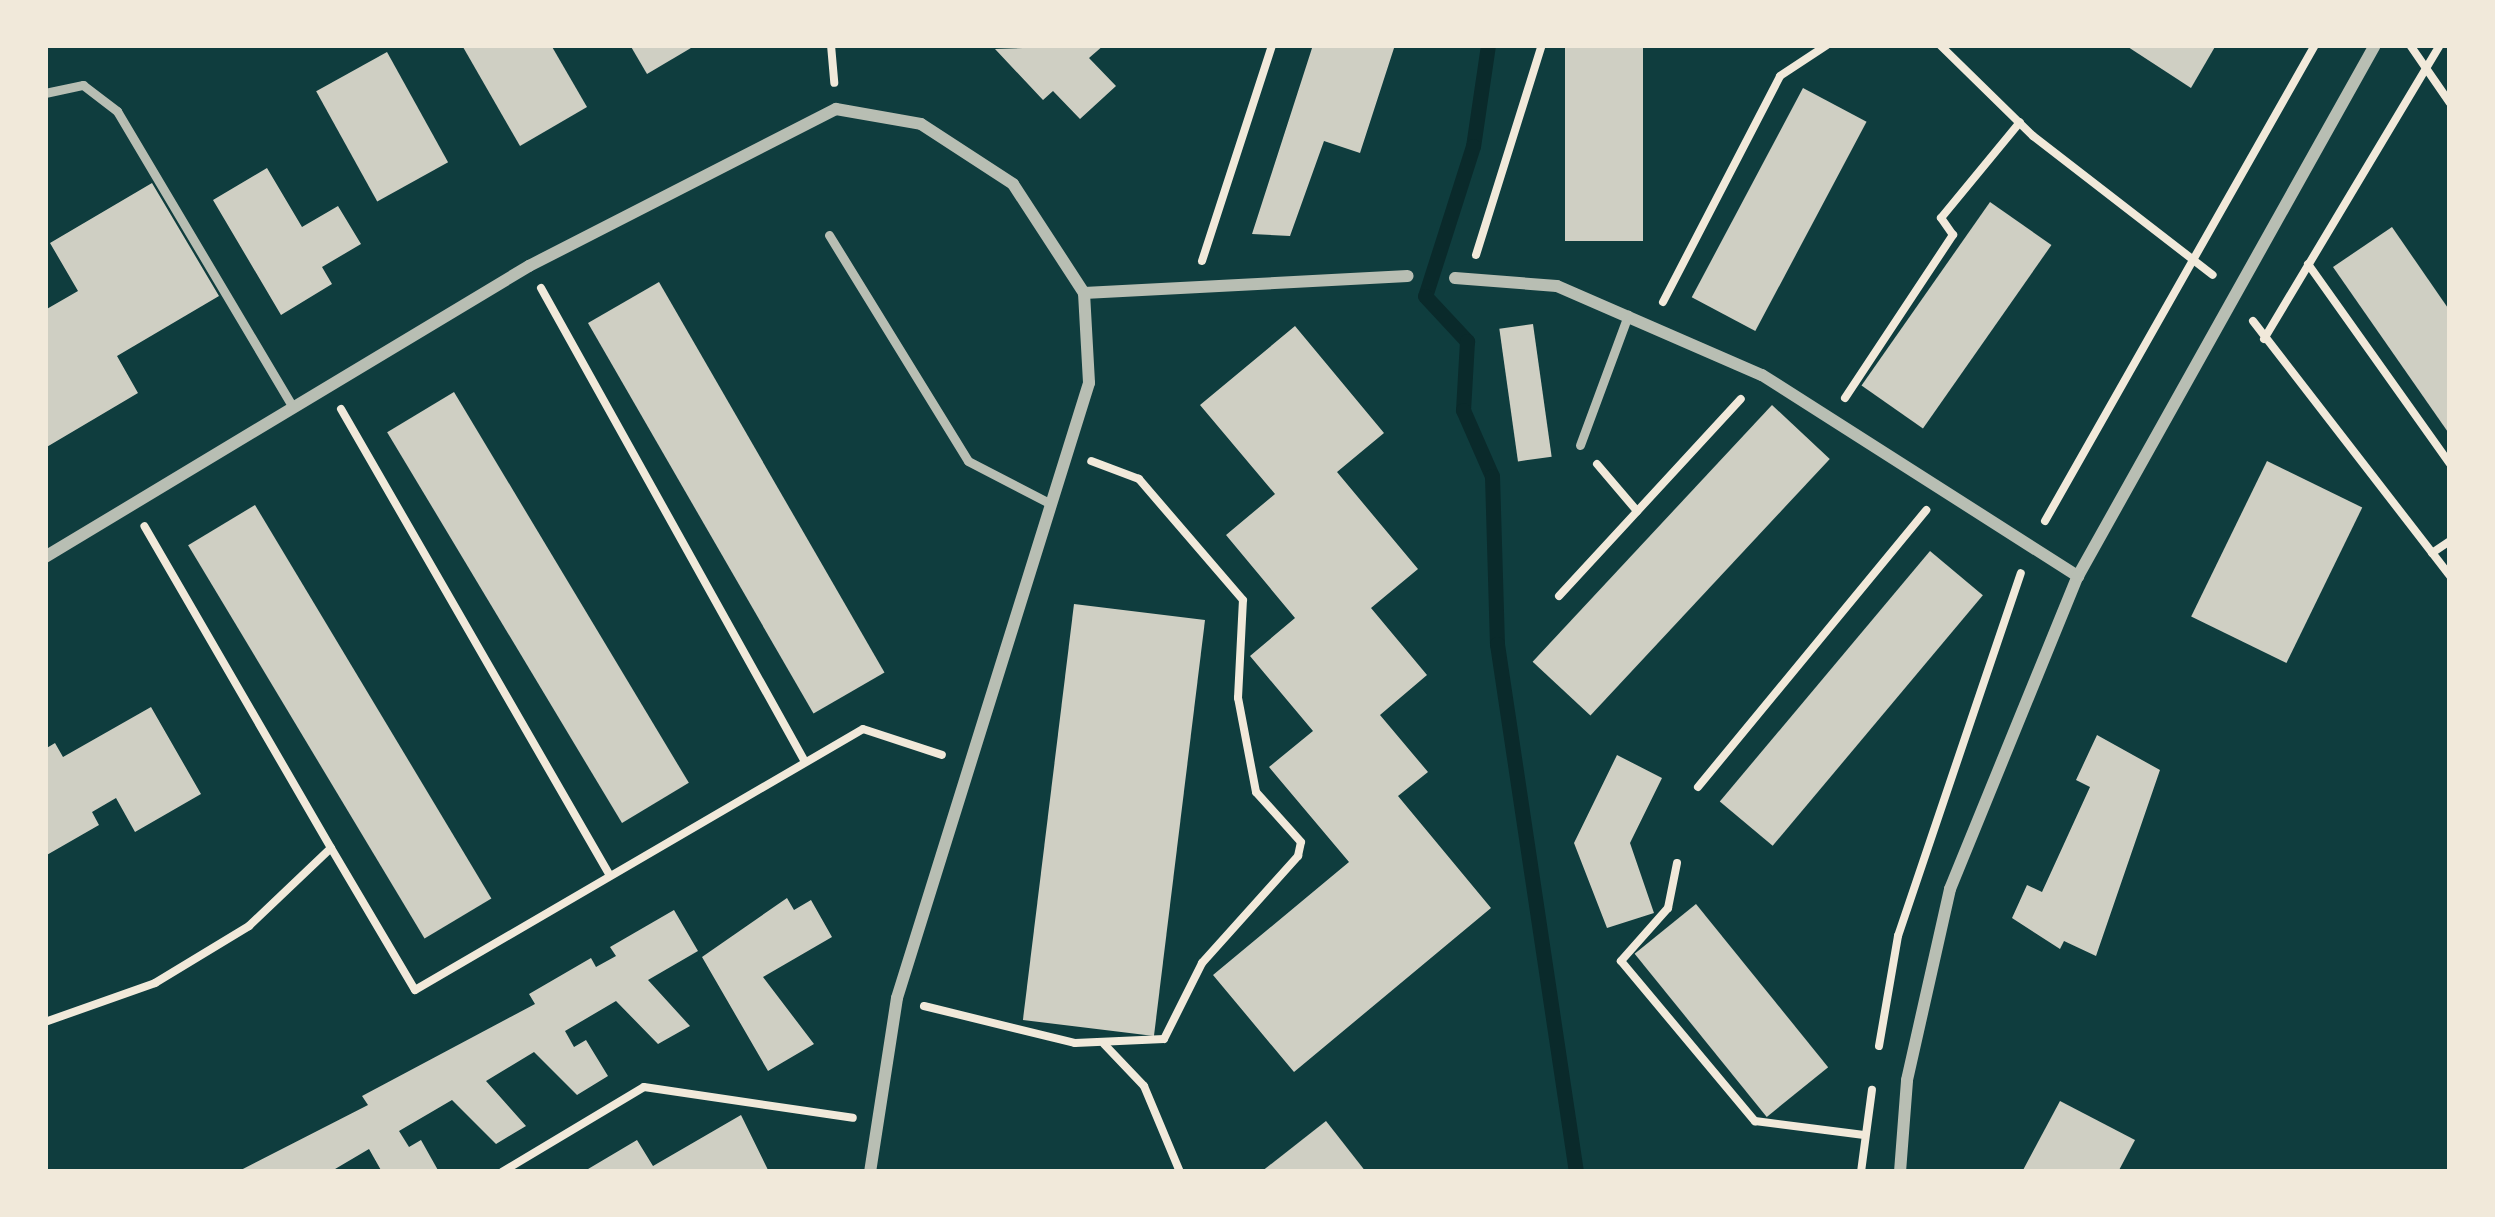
<!DOCTYPE html>
<html>
<head>
<meta charset="utf-8">
<style>
	body { margin:0 }
	#map { position:relative; width:2495px; height:1217px; overflow:hidden; background:#0f3d3e; font-family:Quicksand,sans-serif }
	div>[style] { position:absolute }
	.stream>* { height:15px; margin:-7.5px; padding:0 7.5px; transform-origin:7.5px; border-radius:7.5px; background:#0a2a2b }
	.building>* { inset:0; background:#cfcfc3; transform-origin:0 0 }
	.path>* { height:8px; margin:-4px; padding:0 4px; transform-origin:4px; border-radius:4px; background:#f1e9da }
	.service>* { height:9px; margin:-4.5px; padding:0 4.5px; transform-origin:4.5px; border-radius:4.5px; background:#b8beb3 }
	.minor>* { height:12px; margin:-6px; padding:0 6px; transform-origin:6px; border-radius:6px; background:#b8beb3 }
	span { translate:-50% -50%; white-space:nowrap; text-align:center; line-height:1.15; -webkit-text-stroke:12px #f1e9da; paint-order:stroke }
	.frame { position:absolute; inset:0; border:48px solid #f1e9da; pointer-events:none }
</style>
</head>
<body>
<div id="map">
	<div class="stream">
		<div style="left:1488px;top:45px;width:102px;rotate:98.4deg"></div>
		<div style="left:1473px;top:146px;width:157px;rotate:107.7deg"></div>
		<div style="left:1425px;top:296px;width:62px;rotate:47deg"></div>
		<div style="left:1467px;top:341px;width:69px;rotate:93.3deg"></div>
		<div style="left:1463px;top:410px;width:72px;rotate:66.3deg"></div>
		<div style="left:1492px;top:476px;width:168px;rotate:88.3deg"></div>
		<div style="left:1497px;top:644px;width:534px;rotate:81.49deg"></div>
	</div>
	<div class="building">
		<div style="clip-path:polygon(551px 45px,587px 107px,520px 146px,463px 47px)"></div>
		<div style="clip-path:polygon(630px 45px,696px 45px,647px 74px)"></div>
		<div style="clip-path:polygon(1104px 45px,1089px 58px,1116px 86px,1080px 119px,1053px 91px,1043px 100px,995px 49px)"></div>
		<div style="clip-path:polygon(1313px 45px,1395px 45px,1360px 153px,1324px 141px,1290px 236px,1252px 234px)"></div>
		<div style="left:1565px;top:45px;width:78px;height:196px"></div>
		<div style="clip-path:polygon(2125px 45px,2216px 45px,2191px 88px)"></div>
		<div style="left:387px;top:52px;width:126px;height:81px;rotate:61deg"></div>
		<div style="left:1803px;top:88px;width:72px;height:237px;rotate:28deg"></div>
		<div style="clip-path:polygon(267px 168px,302px 227px,338px 206px,361px 244px,322px 267px,332px 284px,281px 315px,213px 200px)"></div>
		<div style="clip-path:polygon(152px 183px,219px 296px,117px 356px,138px 393px,45px 448px,45px 310px,78px 291px,50px 243px)"></div>
		<div style="left:1990px;top:202px;width:75px;height:224px;rotate:35deg"></div>
		<div style="clip-path:polygon(2392px 227px,2450px 311px,2450px 435px,2333px 267px)"></div>
		<div style="left:659px;top:282px;width:451px;height:82px;rotate:60deg"></div>
		<div style="left:1533px;top:324px;width:134px;height:34px;rotate:82deg"></div>
		<div style="clip-path:polygon(1295px 326px,1384px 433px,1337px 472px,1418px 569px,1371px 608px,1427px 675px,1380px 715px,1428px 772px,1398px 796px,1491px 908px,1294px 1072px,1213px 975px,1349px 862px,1269px 767px,1313px 731px,1250px 656px,1295px 618px,1226px 535px,1275px 494px,1200px 405px)"></div>
		<div style="left:454px;top:392px;width:456px;height:78px;rotate:59deg"></div>
		<div style="left:1772px;top:405px;width:79px;height:351px;rotate:43deg"></div>
		<div style="left:2267px;top:461px;width:106px;height:173px;rotate:26deg"></div>
		<div style="left:255px;top:505px;width:459px;height:78px;rotate:59deg"></div>
		<div style="left:1930px;top:551px;width:69px;height:327px;rotate:40deg"></div>
		<div style="left:1074px;top:604px;width:132px;height:419px;rotate:7deg"></div>
		<div style="clip-path:polygon(151px 707px,201px 794px,135px 832px,116px 798px,92px 812px,99px 825px,45px 856px,45px 749px,55px 743px,63px 757px)"></div>
		<div style="clip-path:polygon(2097px 735px,2160px 770px,2096px 956px,2064px 941px,2060px 949px,2012px 918px,2027px 885px,2042px 892px,2090px 787px,2076px 780px)"></div>
		<div style="clip-path:polygon(1617px 755px,1662px 778px,1630px 843px,1654px 913px,1607px 928px,1574px 843px)"></div>
		<div style="clip-path:polygon(787px 898px,794px 910px,811px 900px,832px 937px,763px 977px,814px 1044px,768px 1071px,702px 957px)"></div>
		<div style="left:1696px;top:904px;width:210px;height:79px;rotate:51deg"></div>
		<div style="clip-path:polygon(674px 910px,698px 951px,648px 980px,690px 1026px,658px 1044px,616px 1001px,565px 1031px,574px 1047px,586px 1040px,608px 1076px,577px 1095px,534px 1052px,486px 1081px,526px 1126px,496px 1144px,452px 1100px,399px 1131px,409px 1147px,421px 1140px,439px 1172px,382px 1172px,369px 1149px,330px 1172px,237px 1172px,368px 1105px,362px 1096px,535px 1004px,529px 994px,591px 958px,596px 967px,616px 956px,610px 947px)"></div>
		<div style="clip-path:polygon(2060px 1101px,2135px 1140px,2118px 1172px,2022px 1172px)"></div>
		<div style="clip-path:polygon(741px 1115px,769px 1172px,583px 1172px,637px 1140px,653px 1166px)"></div>
		<div style="clip-path:polygon(1326px 1121px,1366px 1172px,1261px 1172px)"></div>
	</div>
	<div class="path">
		<div style="left:831px;top:45px;width:38px;rotate:85deg"></div>
		<div style="left:1940px;top:45px;width:130px;rotate:44.4deg"></div>
		<div style="left:2033px;top:136px;width:227px;rotate:37.7deg"></div>
		<div style="left:2410px;top:45px;width:70px;rotate:55.4deg"></div>
		<div style="left:1476px;top:255px;width:220px;rotate:-72.6deg"></div>
		<div style="left:1202px;top:261px;width:227px;rotate:-72deg"></div>
		<div style="left:2308px;top:264px;width:245px;rotate:54.6deg"></div>
		<div style="left:541px;top:288px;width:540px;rotate:60.87deg"></div>
		<div style="left:1663px;top:302px;width:254px;rotate:-62.6deg"></div>
		<div style="left:1780px;top:76px;width:56px;rotate:-33.4deg"></div>
		<div style="left:2253px;top:321px;width:322px;rotate:52.3deg"></div>
		<div style="left:2264px;top:339px;width:343px;rotate:-59.1deg"></div>
		<div style="left:1845px;top:398px;width:196px;rotate:-56.5deg"></div>
		<div style="left:1953px;top:235px;width:21px;rotate:-125deg"></div>
		<div style="left:1941px;top:218px;width:124px;rotate:-50.5deg"></div>
		<div style="left:341px;top:409px;width:537px;rotate:60.04deg"></div>
		<div style="left:1597px;top:464px;width:62px;rotate:49.6deg"></div>
		<div style="left:2045px;top:521px;width:547px;rotate:-60.44deg"></div>
		<div style="left:2432px;top:553px;width:22px;rotate:-34deg"></div>
		<div style="left:1559px;top:596px;width:268px;rotate:-47.3deg"></div>
		<div style="left:1698px;top:787px;width:359px;rotate:-50.5deg"></div>
		<div style="left:331px;top:848px;width:165px;rotate:59.4deg"></div>
		<div style="left:415px;top:990px;width:518px;rotate:-30.22deg"></div>
		<div style="left:863px;top:729px;width:83px;rotate:18.2deg"></div>
		<div style="left:1677px;top:863px;width:46px;rotate:101.3deg"></div>
		<div style="left:1668px;top:908px;width:71px;rotate:131.6deg"></div>
		<div style="left:1621px;top:961px;width:209px;rotate:50.1deg"></div>
		<div style="left:1755px;top:1121px;width:110px;rotate:7.3deg"></div>
		<div style="left:924px;top:1006px;width:155px;rotate:13.8deg"></div>
		<div style="left:1075px;top:1043px;width:89px;rotate:-2.6deg"></div>
		<div style="left:1164px;top:1039px;width:85px;rotate:-63.4deg"></div>
		<div style="left:1202px;top:963px;width:144px;rotate:-48.1deg"></div>
		<div style="left:1298px;top:856px;width:14px;rotate:-78deg"></div>
		<div style="left:1301px;top:842px;width:67px;rotate:-132deg"></div>
		<div style="left:1256px;top:792px;width:96px;rotate:-100.8deg"></div>
		<div style="left:1238px;top:698px;width:98px;rotate:-87.1deg"></div>
		<div style="left:1243px;top:600px;width:160px;rotate:-130.7deg"></div>
		<div style="left:1139px;top:479px;width:51px;rotate:-159.4deg"></div>
		<div style="left:45px;top:1022px;width:117px;rotate:-19.5deg"></div>
		<div style="left:155px;top:983px;width:110px;rotate:-31.2deg"></div>
		<div style="left:249px;top:926px;width:113px;rotate:-43.6deg"></div>
		<div style="left:331px;top:848px;width:372px;rotate:-120.1deg"></div>
		<div style="left:1104px;top:1044px;width:58px;rotate:46.4deg"></div>
		<div style="left:1144px;top:1086px;width:93px;rotate:67.3deg"></div>
		<div style="left:1879px;top:1046px;width:112px;rotate:-80.2deg"></div>
		<div style="left:1898px;top:936px;width:383px;rotate:-71.3deg"></div>
		<div style="left:502px;top:1172px;width:165px;rotate:-30.9deg"></div>
		<div style="left:644px;top:1087px;width:211px;rotate:8.4deg"></div>
		<div style="left:1861px;top:1172px;width:83px;rotate:-82.4deg"></div>
	</div>
	<div class="service">
		<div style="left:45px;top:93px;width:39px;rotate:-12deg"></div>
		<div style="left:83px;top:85px;width:43px;rotate:37.4deg"></div>
		<div style="left:117px;top:111px;width:345px;rotate:59.3deg"></div>
		<div style="left:829px;top:235px;width:265px;rotate:58.4deg"></div>
		<div style="left:968px;top:461px;width:93px;rotate:27.4deg"></div>
		<div style="left:1580px;top:445px;width:139px;rotate:-69.7deg"></div>
	</div>
	<div class="minor">
		<div style="left:1455px;top:278px;width:102px;rotate:4.5deg"></div>
		<div style="left:1557px;top:286px;width:223px;rotate:23.5deg"></div>
		<div style="left:1762px;top:375px;width:375px;rotate:32.5deg"></div>
		<div style="left:1084px;top:293px;width:324px;rotate:-3deg"></div>
		<div style="left:45px;top:557px;width:565px;rotate:-31.02deg"></div>
		<div style="left:529px;top:266px;width:345px;rotate:-27.1deg"></div>
		<div style="left:836px;top:109px;width:86px;rotate:10deg"></div>
		<div style="left:921px;top:124px;width:110px;rotate:33.1deg"></div>
		<div style="left:1013px;top:184px;width:130px;rotate:56.9deg"></div>
		<div style="left:1084px;top:293px;width:90px;rotate:86.8deg"></div>
		<div style="left:1089px;top:383px;width:644px;rotate:107.34deg"></div>
		<div style="left:897px;top:998px;width:176px;rotate:98.8deg"></div>
		<div style="left:1900px;top:1172px;width:92px;rotate:-85.6deg"></div>
		<div style="left:1907px;top:1080px;width:196px;rotate:-77.3deg"></div>
		<div style="left:1950px;top:889px;width:338px;rotate:-67.8deg"></div>
		<div style="left:2078px;top:576px;width:608px;rotate:-60.78deg"></div>
	</div>
	<div class="frame"></div>
</div>
</body>
</html>
